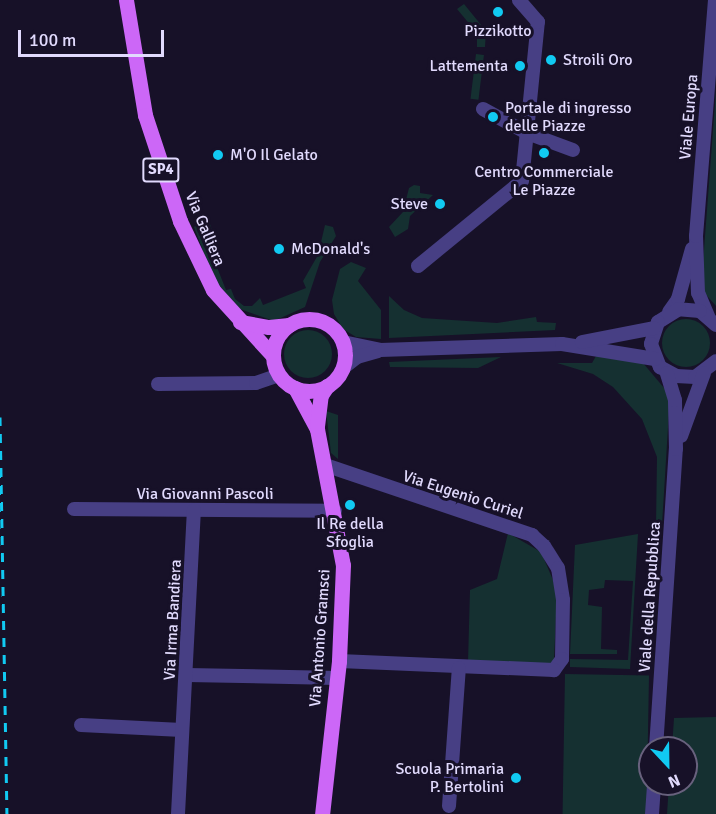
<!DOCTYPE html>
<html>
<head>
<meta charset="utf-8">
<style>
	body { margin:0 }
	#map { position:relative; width:716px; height:814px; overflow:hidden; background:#171128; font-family:Signika,sans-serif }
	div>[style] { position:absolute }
	.green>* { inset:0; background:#153031; transform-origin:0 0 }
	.round { border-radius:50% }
	.minor>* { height:14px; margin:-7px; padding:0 7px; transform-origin:7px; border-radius:7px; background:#473f84 }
	.major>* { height:15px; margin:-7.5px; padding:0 7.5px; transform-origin:7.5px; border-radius:7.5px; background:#cc67f7 }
	.major>.ring { margin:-7.5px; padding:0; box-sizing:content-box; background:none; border:15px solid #cc67f7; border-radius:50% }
	.rail>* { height:3px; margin-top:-1.5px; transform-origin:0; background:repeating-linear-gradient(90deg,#11caf2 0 9px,transparent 0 17px) }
	.dots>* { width:16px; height:16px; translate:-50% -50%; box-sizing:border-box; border:3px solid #171128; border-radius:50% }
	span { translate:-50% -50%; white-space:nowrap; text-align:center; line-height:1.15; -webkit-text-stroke:6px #171128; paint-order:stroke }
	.shield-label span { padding:2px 4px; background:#171128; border:2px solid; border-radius:4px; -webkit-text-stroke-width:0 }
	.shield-label { font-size:15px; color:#e1dafd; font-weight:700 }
	.poi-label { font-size:16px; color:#e1dafd }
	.left { translate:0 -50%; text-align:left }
	.right { translate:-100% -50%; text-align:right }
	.street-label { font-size:16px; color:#e1dafd }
	.north { position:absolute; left:638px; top:736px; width:60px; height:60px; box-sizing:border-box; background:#171128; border:2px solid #68617d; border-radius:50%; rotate:158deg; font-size:16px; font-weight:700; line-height:24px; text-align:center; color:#e1dafd }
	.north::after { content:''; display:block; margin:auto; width:21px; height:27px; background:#11caf2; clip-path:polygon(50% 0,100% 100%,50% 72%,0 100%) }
	.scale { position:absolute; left:18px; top:30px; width:146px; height:27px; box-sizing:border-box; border:3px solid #e1dafd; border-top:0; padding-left:8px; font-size:18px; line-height:21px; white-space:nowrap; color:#e1dafd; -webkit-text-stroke:4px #171128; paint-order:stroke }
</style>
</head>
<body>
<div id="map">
	<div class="green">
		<div style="clip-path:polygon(464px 4px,486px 31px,485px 47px,477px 47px,477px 33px,457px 9px)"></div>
		<div style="left:476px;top:54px;width:8px;height:45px;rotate:7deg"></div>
		<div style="clip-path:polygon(716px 91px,716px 306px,701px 289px)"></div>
		<div style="clip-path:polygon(414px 185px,420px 186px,420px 193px,433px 195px,410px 216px,408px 229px,395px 237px,389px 227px,403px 212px,409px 188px)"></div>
		<div style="clip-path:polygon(201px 221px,210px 224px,213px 233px,205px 237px,226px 290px,231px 289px,235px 299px,244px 306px,252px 306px,260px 298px,263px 305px,306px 288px,303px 281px,318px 255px,325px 225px,333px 227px,336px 236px,320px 262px,305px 307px,274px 321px,240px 309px,214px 280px,194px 227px)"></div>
		<div style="clip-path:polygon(351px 262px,366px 268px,358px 281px,381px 310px,381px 339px,356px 337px,343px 329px,334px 314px,332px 300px,340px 269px)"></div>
		<div style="clip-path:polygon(389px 296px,404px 310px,422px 318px,497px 323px,536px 317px,537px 322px,556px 323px,555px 330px,389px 338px)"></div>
		<div class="round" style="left:662px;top:319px;width:48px;height:48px"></div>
		<div class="round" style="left:284px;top:330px;width:48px;height:48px"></div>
		<div style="clip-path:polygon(596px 356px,643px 363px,670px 395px,662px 525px,656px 525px,657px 457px,642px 419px,613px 387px,593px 374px,557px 363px,592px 363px)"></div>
		<div style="clip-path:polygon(501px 357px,478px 368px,390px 367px,389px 362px)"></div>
		<div style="clip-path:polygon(326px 411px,338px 415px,338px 459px,331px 453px)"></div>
		<div style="clip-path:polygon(508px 533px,541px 552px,553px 580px,557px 595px,554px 660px,550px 665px,468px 662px,470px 590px,497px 579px)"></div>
		<div style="clip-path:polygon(638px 534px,630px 669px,570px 667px,570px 659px,628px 660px,633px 581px,605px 580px,604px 588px,589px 590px,588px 605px,602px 607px,601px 649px,617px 650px,617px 654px,570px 654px,575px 545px)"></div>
		<div style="left:565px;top:674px;width:84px;height:140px;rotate:1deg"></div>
		<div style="clip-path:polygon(716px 717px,716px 814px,667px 814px,669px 784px,686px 784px,686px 748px,672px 748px,674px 718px)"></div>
	</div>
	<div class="minor">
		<div style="left:483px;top:109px;width:50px;rotate:28.6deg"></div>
		<div style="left:527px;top:133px;width:49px;rotate:20.3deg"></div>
		<div style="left:418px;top:266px;width:134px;rotate:-39.3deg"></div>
		<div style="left:522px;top:181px;width:160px;rotate:-84.3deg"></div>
		<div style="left:538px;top:22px;width:29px;rotate:-131deg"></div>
		<div style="left:669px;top:312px;width:16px;rotate:-55deg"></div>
		<div style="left:678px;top:299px;width:52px;rotate:-74.4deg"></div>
		<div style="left:708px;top:316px;width:25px;rotate:-113deg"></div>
		<div style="left:698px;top:293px;width:57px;rotate:-92deg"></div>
		<div style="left:696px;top:236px;width:237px;rotate:-85.4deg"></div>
		<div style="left:716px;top:325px;width:21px;rotate:-139deg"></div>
		<div style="left:700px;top:311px;width:21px;rotate:-175deg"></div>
		<div style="left:679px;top:309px;width:25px;rotate:148deg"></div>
		<div style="left:658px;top:322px;width:23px;rotate:108deg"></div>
		<div style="left:651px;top:344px;width:25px;rotate:69deg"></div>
		<div style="left:660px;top:367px;width:18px;rotate:29deg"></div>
		<div style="left:676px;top:376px;width:19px;rotate:3deg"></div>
		<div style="left:695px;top:377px;width:26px;rotate:-37deg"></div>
		<div style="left:343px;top:342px;width:38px;rotate:12deg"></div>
		<div style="left:380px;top:350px;width:182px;rotate:-1.9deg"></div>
		<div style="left:562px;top:344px;width:94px;rotate:9.2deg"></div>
		<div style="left:582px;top:342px;width:73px;rotate:-11deg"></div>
		<div style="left:343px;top:368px;width:18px;rotate:-38deg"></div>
		<div style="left:357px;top:357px;width:22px;rotate:-16deg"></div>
		<div style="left:158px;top:384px;width:98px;rotate:-0.6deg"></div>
		<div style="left:256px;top:383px;width:24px;rotate:-19deg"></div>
		<div style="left:681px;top:436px;width:67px;rotate:-69.9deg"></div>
		<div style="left:325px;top:465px;width:219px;rotate:18.7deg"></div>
		<div style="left:532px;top:535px;width:16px;rotate:43deg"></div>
		<div style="left:544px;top:546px;width:26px;rotate:58deg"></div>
		<div style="left:558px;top:568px;width:32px;rotate:81deg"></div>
		<div style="left:563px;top:600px;width:59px;rotate:91deg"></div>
		<div style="left:562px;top:659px;width:14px;rotate:126deg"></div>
		<div style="left:554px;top:670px;width:215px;rotate:-177.6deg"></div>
		<div style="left:74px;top:509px;width:261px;rotate:0.4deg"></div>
		<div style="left:187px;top:675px;width:150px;rotate:1.1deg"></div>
		<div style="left:81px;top:725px;width:101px;rotate:2.8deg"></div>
		<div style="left:656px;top:748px;width:300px;rotate:-86.2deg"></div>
		<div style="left:676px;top:449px;width:49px;rotate:-91.2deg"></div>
		<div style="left:675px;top:400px;width:28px;rotate:-107deg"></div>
		<div style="left:449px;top:806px;width:138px;rotate:-85.9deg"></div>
		<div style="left:178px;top:814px;width:304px;rotate:-87deg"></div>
		<div style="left:652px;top:814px;width:30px;rotate:-86deg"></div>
	</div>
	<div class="major">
		<div style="left:126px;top:0;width:117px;rotate:80.6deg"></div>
		<div style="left:145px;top:115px;width:112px;rotate:71.7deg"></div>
		<div style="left:180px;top:221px;width:76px;rotate:64.4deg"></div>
		<div style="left:213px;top:290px;width:89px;rotate:47.7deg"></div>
		<div class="ring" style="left:273px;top:319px;width:57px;height:57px"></div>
		<div style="left:240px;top:322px;width:29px;rotate:10deg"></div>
		<div style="left:269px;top:327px;width:20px;rotate:-6deg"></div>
		<div style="left:295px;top:388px;width:47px;rotate:61.8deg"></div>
		<div style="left:317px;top:429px;width:138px;rotate:79.2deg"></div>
		<div style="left:343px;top:565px;width:96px;rotate:92.4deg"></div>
		<div style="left:339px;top:661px;width:154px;rotate:96.3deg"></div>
		<div style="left:317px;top:426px;width:31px;rotate:-83deg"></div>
		<div style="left:321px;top:395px;width:11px;rotate:-56deg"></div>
	</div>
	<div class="rail">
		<div style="left:0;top:417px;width:397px;rotate:89deg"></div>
	</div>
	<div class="dots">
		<div style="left:498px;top:12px;background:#11caf2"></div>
		<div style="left:551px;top:60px;background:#11caf2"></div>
		<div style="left:520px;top:66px;background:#11caf2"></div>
		<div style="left:493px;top:117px;background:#11caf2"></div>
		<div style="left:544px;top:153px;background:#11caf2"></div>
		<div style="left:218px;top:155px;background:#11caf2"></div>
		<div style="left:440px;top:204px;background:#11caf2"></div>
		<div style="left:279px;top:249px;background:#11caf2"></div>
		<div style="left:350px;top:505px;background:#11caf2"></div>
		<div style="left:516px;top:778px;background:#11caf2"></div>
	</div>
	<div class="shield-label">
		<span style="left:161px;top:170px">SP4</span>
	</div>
	<div class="poi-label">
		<span style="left:498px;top:31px">Pizzikotto</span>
		<span class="left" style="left:563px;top:60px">Stroili Oro</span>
		<span class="right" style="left:508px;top:66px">Lattementa</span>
		<span class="left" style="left:505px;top:117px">Portale di ingresso<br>delle Piazze</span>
		<span class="left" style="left:230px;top:155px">M'O Il Gelato</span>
		<span style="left:544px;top:181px">Centro Commerciale<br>Le Piazze</span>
		<span class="right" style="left:428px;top:204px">Steve</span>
		<span class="left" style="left:291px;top:249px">McDonald's</span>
		<span style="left:350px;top:533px">Il Re della<br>Sfoglia</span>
		<span class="right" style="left:504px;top:778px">Scuola Primaria<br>P. Bertolini</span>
	</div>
	<div class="street-label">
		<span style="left:689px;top:117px;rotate:-85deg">Viale Europa</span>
		<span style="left:205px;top:229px;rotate:67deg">Via Galliera</span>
		<span style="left:205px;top:494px">Via Giovanni Pascoli</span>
		<span style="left:463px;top:495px;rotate:18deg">Via Eugenio Curiel</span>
		<span style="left:650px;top:597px;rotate:-86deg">Viale della Repubblica</span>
		<span style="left:173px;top:620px;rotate:-87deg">Via Irma Bandiera</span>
		<span style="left:320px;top:638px;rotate:-86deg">Via Antonio Gramsci</span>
	</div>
	<div class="north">N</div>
	<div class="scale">100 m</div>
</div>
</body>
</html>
